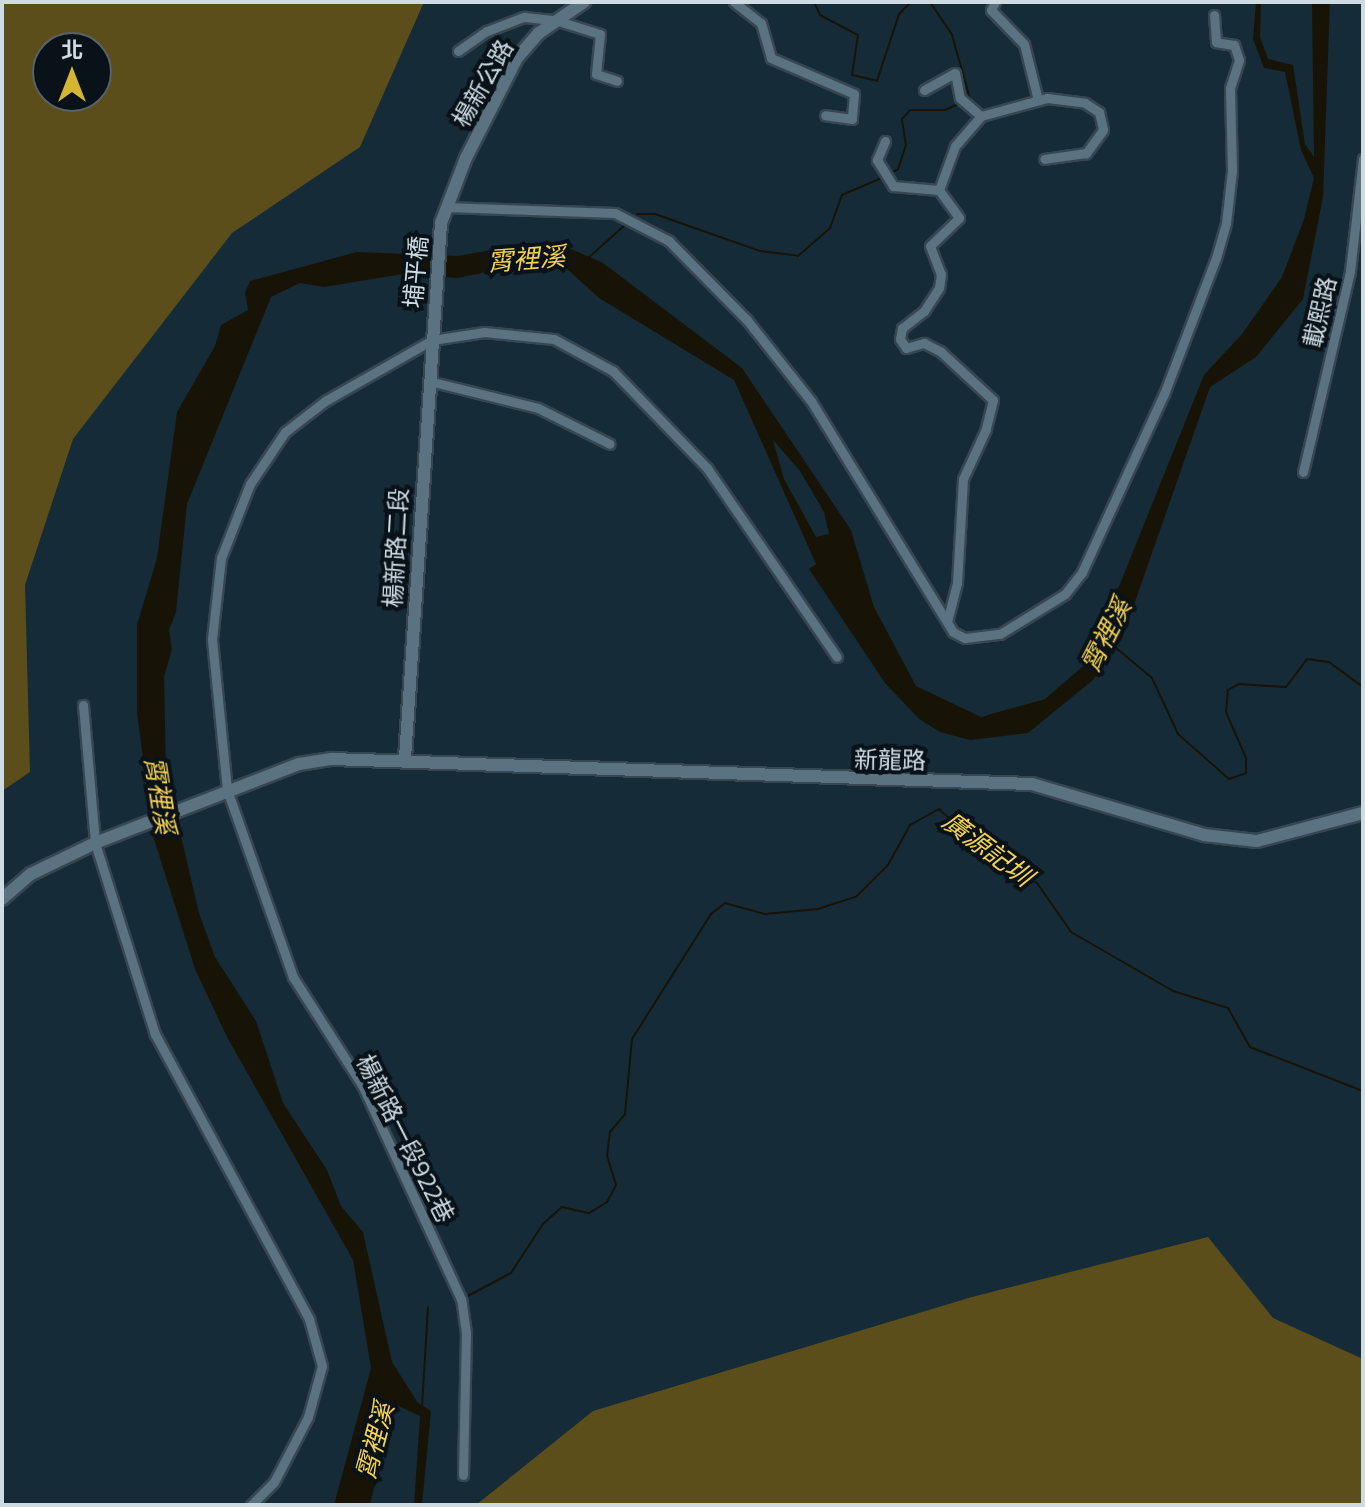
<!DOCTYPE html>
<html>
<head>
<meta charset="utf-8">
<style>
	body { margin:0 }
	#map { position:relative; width:1365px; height:1507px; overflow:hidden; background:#162b38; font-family:Commissioner,"Noto Sans TC",sans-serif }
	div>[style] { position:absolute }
	.forest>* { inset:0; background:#5c4e1a }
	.water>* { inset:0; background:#171407 }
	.stream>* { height:2px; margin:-1px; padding:0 1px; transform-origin:1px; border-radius:1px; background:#171407 }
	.roads { filter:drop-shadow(2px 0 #364752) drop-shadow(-2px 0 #364752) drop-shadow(0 2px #364752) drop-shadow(0 -2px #364752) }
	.street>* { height:9px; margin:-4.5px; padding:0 4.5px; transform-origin:4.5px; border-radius:4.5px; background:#5b7281 }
	.secondary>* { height:12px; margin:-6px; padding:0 6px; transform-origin:6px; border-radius:6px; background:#5b7281 }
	span { translate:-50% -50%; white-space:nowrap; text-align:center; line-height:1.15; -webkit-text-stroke:8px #091218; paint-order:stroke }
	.street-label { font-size:24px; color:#cedbe3 }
	.water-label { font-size:26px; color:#f5d24f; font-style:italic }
	.frame { position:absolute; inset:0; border:4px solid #cedbe3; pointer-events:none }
	.north { position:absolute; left:32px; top:32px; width:80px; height:80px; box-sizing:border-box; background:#091218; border:2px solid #586269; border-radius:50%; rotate:0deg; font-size:22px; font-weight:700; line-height:32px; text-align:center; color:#cedbe3 }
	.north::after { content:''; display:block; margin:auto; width:28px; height:36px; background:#d5b534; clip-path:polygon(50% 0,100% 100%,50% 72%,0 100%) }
</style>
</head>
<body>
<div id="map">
	<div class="forest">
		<div style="clip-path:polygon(evenodd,2px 2px,424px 2px,360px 147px,232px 233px,73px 439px,25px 585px,30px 772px,2px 791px,2px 2px,48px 48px,96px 48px,96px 96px,48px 96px,48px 48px)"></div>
		<div style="clip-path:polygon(1208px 1237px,1273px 1318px,1363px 1359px,1363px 1505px,476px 1505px,593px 1411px,972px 1297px)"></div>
	</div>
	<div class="water">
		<div style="clip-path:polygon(evenodd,1256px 2px,1261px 2px,1260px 37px,1268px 59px,1293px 65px,1305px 144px,1314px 157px,1312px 2px,1330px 2px,1323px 197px,1303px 299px,1256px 357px,1210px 387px,1122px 639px,1093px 680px,1028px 733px,970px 740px,940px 732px,919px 719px,885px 683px,809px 569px,816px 564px,734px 380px,599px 298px,555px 258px,457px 278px,403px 274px,324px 287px,300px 283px,271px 297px,187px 504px,176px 612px,169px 630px,172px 649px,164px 677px,166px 772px,199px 913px,215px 957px,256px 1021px,283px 1103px,327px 1170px,341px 1206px,363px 1232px,392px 1362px,418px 1403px,431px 1411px,422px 1505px,414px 1505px,420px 1416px,394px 1404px,370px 1505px,334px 1505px,371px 1368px,353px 1260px,227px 1037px,195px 969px,154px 839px,137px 713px,137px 625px,157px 558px,177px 412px,215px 346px,221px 325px,248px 310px,245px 293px,250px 281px,357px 252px,458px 256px,530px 243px,560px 244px,603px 263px,742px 368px,851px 530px,874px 607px,916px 686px,981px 717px,1045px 699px,1089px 661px,1204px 375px,1242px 334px,1282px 277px,1304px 219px,1314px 178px,1301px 150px,1285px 72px,1264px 68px,1253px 39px,1256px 2px,773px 440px,800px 471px,824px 512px,829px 534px,816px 537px,784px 479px,773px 440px)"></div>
	</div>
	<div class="stream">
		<div style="left:814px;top:2px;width:14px;rotate:65deg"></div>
		<div style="left:820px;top:15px;width:43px;rotate:27.8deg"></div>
		<div style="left:858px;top:35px;width:40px;rotate:98.5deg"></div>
		<div style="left:852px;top:75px;width:26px;rotate:13deg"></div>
		<div style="left:877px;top:81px;width:71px;rotate:-71.8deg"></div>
		<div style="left:899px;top:14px;width:17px;rotate:-45deg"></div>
		<div style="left:930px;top:2px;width:40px;rotate:56deg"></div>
		<div style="left:952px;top:35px;width:66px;rotate:74.3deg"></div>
		<div style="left:970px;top:99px;width:4px;rotate:166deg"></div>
		<div style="left:890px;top:174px;width:9px;rotate:-32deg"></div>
		<div style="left:898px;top:169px;width:25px;rotate:-72deg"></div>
		<div style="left:906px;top:145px;width:26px;rotate:-99deg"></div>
		<div style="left:902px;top:119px;width:12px;rotate:-48deg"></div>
		<div style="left:910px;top:110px;width:35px"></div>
		<div style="left:945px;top:110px;width:17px;rotate:-24deg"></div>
		<div style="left:637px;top:214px;width:18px"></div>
		<div style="left:655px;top:214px;width:111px;rotate:19.4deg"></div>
		<div style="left:760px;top:251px;width:38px;rotate:7deg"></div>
		<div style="left:798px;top:256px;width:43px;rotate:-41.2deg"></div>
		<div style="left:830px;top:228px;width:35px;rotate:-70deg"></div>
		<div style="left:842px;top:195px;width:46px;rotate:-23.2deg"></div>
		<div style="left:588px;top:258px;width:50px;rotate:-41.7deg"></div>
		<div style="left:1115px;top:647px;width:48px;rotate:40deg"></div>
		<div style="left:1152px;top:678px;width:62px;rotate:65.1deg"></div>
		<div style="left:1178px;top:734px;width:68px;rotate:41.4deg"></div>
		<div style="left:1229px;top:779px;width:18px;rotate:-19deg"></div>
		<div style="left:1246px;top:773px;width:15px;rotate:-90deg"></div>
		<div style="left:1246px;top:758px;width:50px;rotate:-113.5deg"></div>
		<div style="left:1226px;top:712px;width:22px;rotate:-85deg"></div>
		<div style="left:1228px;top:690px;width:13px;rotate:-29deg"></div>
		<div style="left:1239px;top:684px;width:47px;rotate:3.7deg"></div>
		<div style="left:1286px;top:687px;width:35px;rotate:-53deg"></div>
		<div style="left:1307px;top:659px;width:22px;rotate:8deg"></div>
		<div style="left:1329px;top:662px;width:42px;rotate:36.3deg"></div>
		<div style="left:1363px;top:1143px;width:26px;rotate:90deg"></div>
		<div style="left:466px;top:1297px;width:51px;rotate:-28.1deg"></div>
		<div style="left:511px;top:1273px;width:59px;rotate:-56.9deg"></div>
		<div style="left:543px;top:1224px;width:25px;rotate:-42deg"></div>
		<div style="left:562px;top:1207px;width:28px;rotate:13deg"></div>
		<div style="left:589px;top:1213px;width:21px;rotate:-31deg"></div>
		<div style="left:607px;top:1202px;width:19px;rotate:-62deg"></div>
		<div style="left:616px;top:1185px;width:30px;rotate:-107deg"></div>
		<div style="left:607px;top:1156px;width:24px;rotate:-83deg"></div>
		<div style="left:610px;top:1132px;width:23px;rotate:-50deg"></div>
		<div style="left:625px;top:1114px;width:75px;rotate:-84.7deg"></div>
		<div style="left:632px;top:1039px;width:148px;rotate:-57.7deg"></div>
		<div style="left:711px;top:914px;width:18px;rotate:-38deg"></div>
		<div style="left:725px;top:903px;width:41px;rotate:15.4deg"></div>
		<div style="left:765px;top:914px;width:53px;rotate:-5.4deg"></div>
		<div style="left:818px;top:909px;width:40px;rotate:-18deg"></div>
		<div style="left:856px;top:897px;width:45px;rotate:-45deg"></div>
		<div style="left:888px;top:865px;width:46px;rotate:-61.2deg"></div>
		<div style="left:910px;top:825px;width:33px;rotate:-29deg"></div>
		<div style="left:939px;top:809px;width:79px;rotate:42.4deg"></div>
		<div style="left:997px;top:862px;width:45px;rotate:27.7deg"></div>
		<div style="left:1037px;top:883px;width:60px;rotate:55.2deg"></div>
		<div style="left:1071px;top:932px;width:118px;rotate:30deg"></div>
		<div style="left:1173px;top:991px;width:58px;rotate:17.2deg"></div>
		<div style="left:1228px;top:1008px;width:45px;rotate:60.6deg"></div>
		<div style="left:1250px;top:1047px;width:121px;rotate:21.3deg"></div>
		<div style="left:422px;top:1406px;width:99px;rotate:-86.5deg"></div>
	</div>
	<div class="roads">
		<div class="street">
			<div style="left:734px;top:2px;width:34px;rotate:38deg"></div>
			<div style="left:761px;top:23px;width:36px;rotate:74deg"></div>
			<div style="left:771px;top:58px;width:90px;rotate:23.4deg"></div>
			<div style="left:854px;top:94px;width:25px;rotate:95deg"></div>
			<div style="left:852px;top:119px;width:27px;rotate:-172deg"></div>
			<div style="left:995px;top:2px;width:9px;rotate:117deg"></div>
			<div style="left:991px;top:10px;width:47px;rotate:45.9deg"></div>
			<div style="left:1024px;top:44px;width:58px;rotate:76deg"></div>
			<div style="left:458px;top:51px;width:35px;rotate:-35deg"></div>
			<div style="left:487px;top:31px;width:40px;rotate:-21deg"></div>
			<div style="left:524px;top:17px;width:31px;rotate:6deg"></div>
			<div style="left:555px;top:20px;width:47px;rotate:17.3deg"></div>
			<div style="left:600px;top:34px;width:40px;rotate:95.7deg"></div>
			<div style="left:596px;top:74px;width:22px;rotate:18deg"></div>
			<div style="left:924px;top:90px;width:35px;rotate:-29deg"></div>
			<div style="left:955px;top:73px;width:25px;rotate:79deg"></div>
			<div style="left:960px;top:98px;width:28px;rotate:41deg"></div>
			<div style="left:885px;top:141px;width:21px;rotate:113deg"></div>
			<div style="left:877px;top:160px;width:31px;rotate:58deg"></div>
			<div style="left:893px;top:186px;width:46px;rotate:5deg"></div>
			<div style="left:939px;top:190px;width:34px;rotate:54deg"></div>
			<div style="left:959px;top:218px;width:40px;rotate:136deg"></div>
			<div style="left:930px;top:246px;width:30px;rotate:69deg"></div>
			<div style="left:941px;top:274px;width:14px;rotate:98deg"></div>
			<div style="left:939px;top:288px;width:27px;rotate:123deg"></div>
			<div style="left:924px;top:311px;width:28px;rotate:142deg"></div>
			<div style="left:902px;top:328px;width:11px;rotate:100deg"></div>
			<div style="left:900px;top:339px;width:11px;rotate:56deg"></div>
			<div style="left:906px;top:348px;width:19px;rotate:-16deg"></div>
			<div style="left:924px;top:343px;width:18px;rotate:27deg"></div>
			<div style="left:940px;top:351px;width:72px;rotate:42.8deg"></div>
			<div style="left:993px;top:400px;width:30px;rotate:104deg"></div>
			<div style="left:986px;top:429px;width:55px;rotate:114.7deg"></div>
			<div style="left:963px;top:479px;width:104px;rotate:93.3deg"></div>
			<div style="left:957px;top:583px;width:40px;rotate:104.4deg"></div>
			<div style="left:939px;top:190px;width:47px;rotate:-70deg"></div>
			<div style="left:955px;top:146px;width:40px;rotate:-49deg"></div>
			<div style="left:981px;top:116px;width:68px;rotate:-15.3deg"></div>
			<div style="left:1047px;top:98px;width:38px;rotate:7deg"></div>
			<div style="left:1085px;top:103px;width:17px;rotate:33deg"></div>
			<div style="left:1099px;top:112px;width:18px;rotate:77deg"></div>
			<div style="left:1103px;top:130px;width:29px;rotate:126deg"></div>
			<div style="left:1086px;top:153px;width:42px;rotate:171.9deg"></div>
			<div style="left:446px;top:207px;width:169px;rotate:2deg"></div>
			<div style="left:615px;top:213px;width:61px;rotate:27.4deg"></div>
			<div style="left:669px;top:241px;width:111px;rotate:45.4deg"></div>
			<div style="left:747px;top:320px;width:103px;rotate:51.7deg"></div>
			<div style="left:811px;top:401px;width:271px;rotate:58.4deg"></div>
			<div style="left:953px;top:632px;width:13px;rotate:27deg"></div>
			<div style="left:965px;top:638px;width:35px;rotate:-7deg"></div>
			<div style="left:1000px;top:634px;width:76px;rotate:-31.6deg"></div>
			<div style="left:1065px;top:594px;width:28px;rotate:-52deg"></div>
			<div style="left:1082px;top:572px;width:196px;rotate:-65.3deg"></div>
			<div style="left:1164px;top:394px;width:146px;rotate:-69.1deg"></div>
			<div style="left:1216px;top:258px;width:36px;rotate:-74deg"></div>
			<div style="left:1226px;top:223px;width:52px;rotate:-83.4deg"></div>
			<div style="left:1232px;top:171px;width:83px;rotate:-91.4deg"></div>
			<div style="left:1230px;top:88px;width:29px;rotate:-72deg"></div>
			<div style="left:1239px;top:60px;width:16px;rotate:-108deg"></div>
			<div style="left:1234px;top:45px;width:18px;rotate:-171deg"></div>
			<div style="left:1216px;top:42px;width:27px;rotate:-94deg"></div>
			<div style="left:429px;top:381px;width:112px;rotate:13.9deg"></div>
			<div style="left:538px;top:408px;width:80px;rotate:26.6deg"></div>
			<div style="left:1303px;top:472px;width:206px;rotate:-76.8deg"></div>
			<div style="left:1350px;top:271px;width:113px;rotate:-83.4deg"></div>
			<div style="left:83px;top:705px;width:139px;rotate:85deg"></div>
			<div style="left:95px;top:843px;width:200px;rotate:72.6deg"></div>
			<div style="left:155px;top:1034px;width:324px;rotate:61.6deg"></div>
			<div style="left:309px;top:1319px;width:49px;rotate:74.5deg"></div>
			<div style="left:322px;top:1366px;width:53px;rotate:105.4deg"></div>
			<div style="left:308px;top:1417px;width:73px;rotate:117.6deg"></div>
			<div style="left:274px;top:1482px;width:33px;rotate:135deg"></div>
			<div style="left:463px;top:1475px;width:142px;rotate:-88.8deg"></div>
			<div style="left:466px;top:1333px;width:34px;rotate:-98deg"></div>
			<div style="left:461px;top:1299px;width:236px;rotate:-114.8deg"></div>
			<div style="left:362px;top:1085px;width:128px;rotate:-122.6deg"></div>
			<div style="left:293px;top:977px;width:198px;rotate:-109.4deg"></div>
			<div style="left:227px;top:790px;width:152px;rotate:-95.7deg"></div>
			<div style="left:212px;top:639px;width:81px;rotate:-83.7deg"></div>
			<div style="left:221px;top:558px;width:79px;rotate:-68.6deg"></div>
			<div style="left:250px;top:484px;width:63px;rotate:-56.1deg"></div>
			<div style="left:285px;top:432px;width:51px;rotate:-37.8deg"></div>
			<div style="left:325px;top:401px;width:123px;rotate:-29.7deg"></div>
			<div style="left:432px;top:340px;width:53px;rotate:-8.7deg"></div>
			<div style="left:484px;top:332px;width:70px;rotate:5.7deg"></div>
			<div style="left:554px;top:339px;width:67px;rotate:28.5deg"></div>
			<div style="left:613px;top:371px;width:135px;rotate:45.9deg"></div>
			<div style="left:707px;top:468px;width:229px;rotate:55.5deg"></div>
		</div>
		<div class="secondary">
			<div style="left:405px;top:758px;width:536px;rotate:-86.15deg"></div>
			<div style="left:441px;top:223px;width:70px;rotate:-69deg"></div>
			<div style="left:466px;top:158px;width:112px;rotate:-63deg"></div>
			<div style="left:517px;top:58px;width:33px;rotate:-49deg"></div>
			<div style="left:539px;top:33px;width:55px;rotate:-34.6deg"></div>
			<div style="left:2px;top:899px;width:38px;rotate:-41deg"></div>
			<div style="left:31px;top:874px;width:71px;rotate:-25.8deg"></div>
			<div style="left:95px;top:843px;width:219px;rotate:-21.2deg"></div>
			<div style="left:299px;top:764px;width:33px;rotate:-9deg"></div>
			<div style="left:332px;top:759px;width:700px;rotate:2.05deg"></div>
			<div style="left:1032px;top:784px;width:179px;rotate:16.5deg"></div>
			<div style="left:1204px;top:835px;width:53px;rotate:6.5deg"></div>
			<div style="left:1257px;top:841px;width:110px;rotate:-14.8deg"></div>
		</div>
	</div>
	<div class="street-label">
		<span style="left:482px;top:83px;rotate:-60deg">楊新公路</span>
		<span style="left:415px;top:272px;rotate:-85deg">埔平橋</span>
		<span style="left:1319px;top:312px;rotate:-77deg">載熙路</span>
		<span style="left:395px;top:548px;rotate:-87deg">楊新路二段</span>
		<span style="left:890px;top:759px;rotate:1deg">新龍路</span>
		<span style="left:406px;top:1138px;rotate:63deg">楊新路一段922巷</span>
	</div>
	<div class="water-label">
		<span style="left:526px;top:258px;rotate:-4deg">霄裡溪</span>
		<span style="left:1105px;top:635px;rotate:-63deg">霄裡溪</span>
		<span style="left:161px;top:795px;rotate:81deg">霄裡溪</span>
		<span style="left:988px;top:848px;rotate:37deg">廣源記圳</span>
		<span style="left:374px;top:1441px;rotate:-75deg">霄裡溪</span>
	</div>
	<div class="frame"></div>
	<div class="north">北</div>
</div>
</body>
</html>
